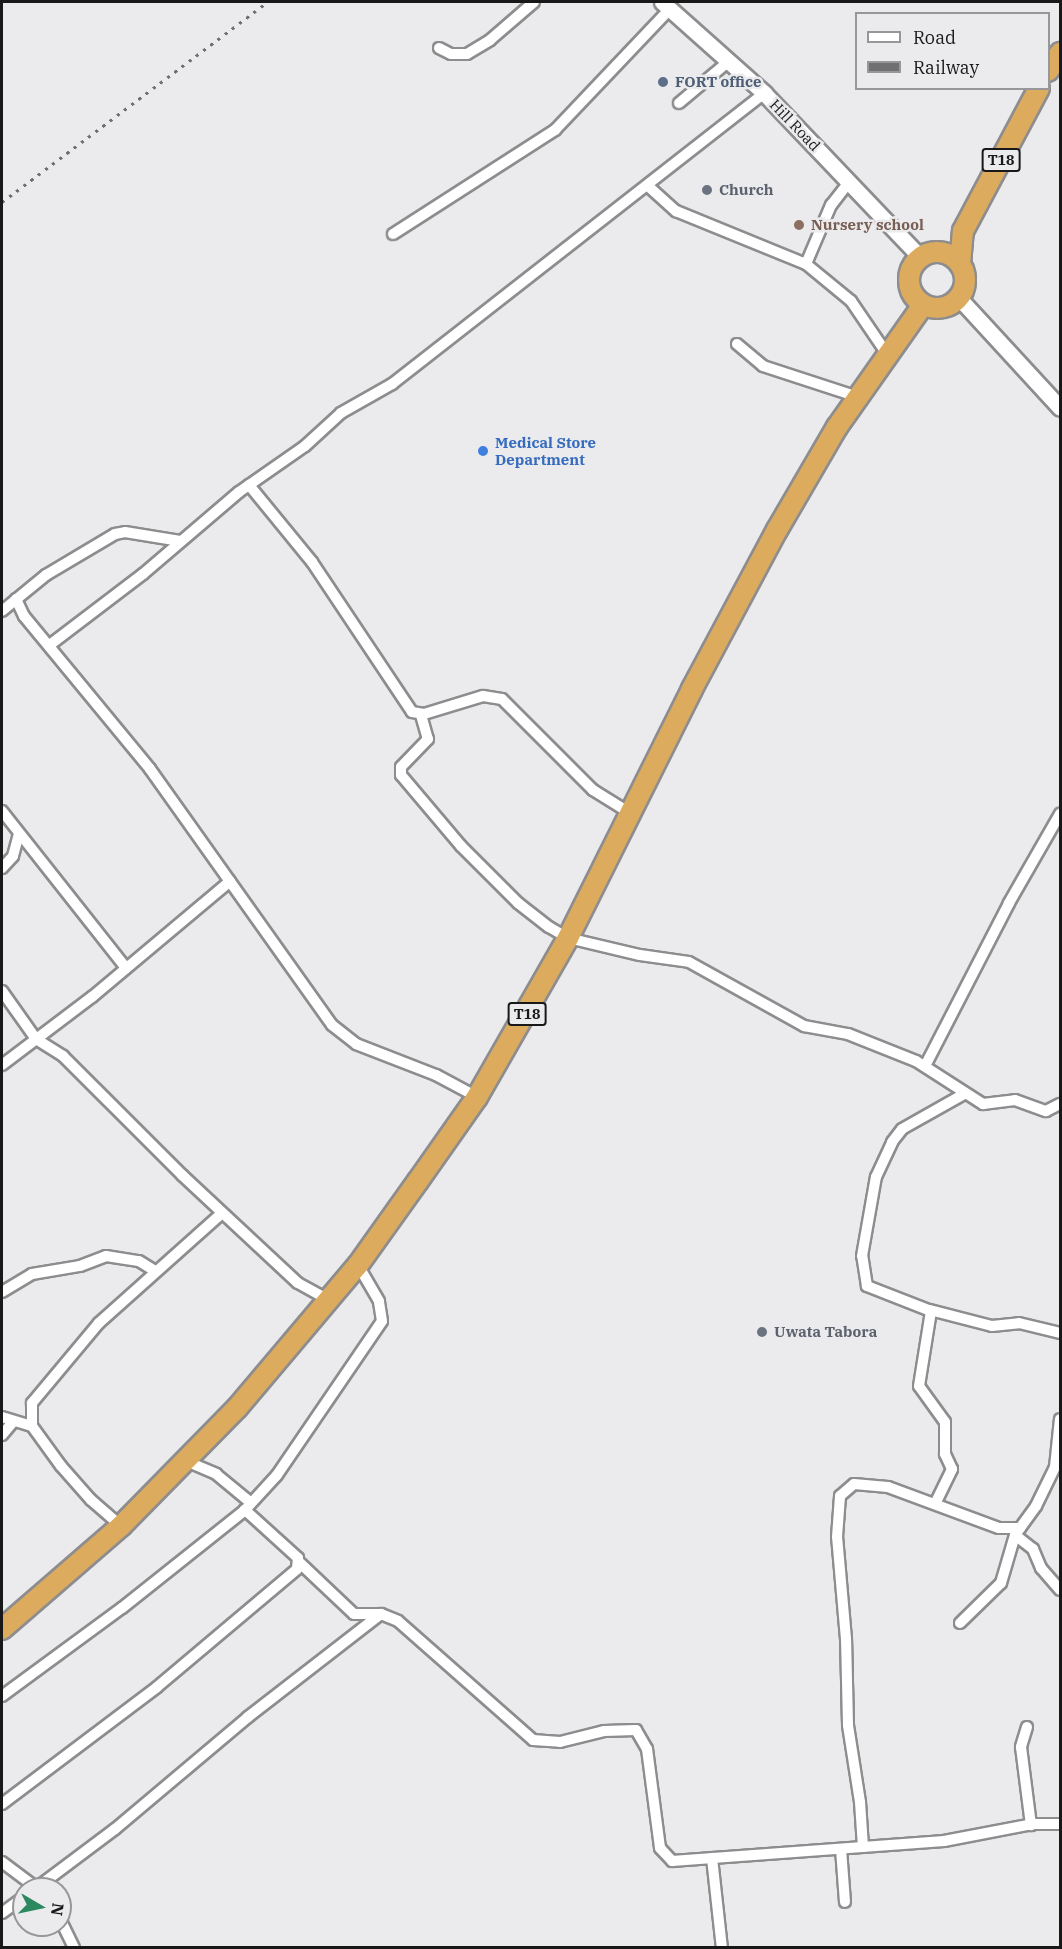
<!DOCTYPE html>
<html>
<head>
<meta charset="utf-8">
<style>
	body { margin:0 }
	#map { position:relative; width:1062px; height:1949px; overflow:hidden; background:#ebebee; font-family:"IBM Plex Serif",serif }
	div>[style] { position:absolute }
	.roads { filter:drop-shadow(2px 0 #8d8d8f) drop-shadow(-2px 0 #8d8d8f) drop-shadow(0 2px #8d8d8f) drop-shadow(0 -2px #8d8d8f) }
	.street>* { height:10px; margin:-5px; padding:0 5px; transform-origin:5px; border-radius:5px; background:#fff }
	.secondary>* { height:15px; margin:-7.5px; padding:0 7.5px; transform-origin:7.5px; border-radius:7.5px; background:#fff }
	.highway>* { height:20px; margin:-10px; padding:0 10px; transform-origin:10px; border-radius:10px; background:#ddab5e }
	.highway>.ring { margin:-10px; padding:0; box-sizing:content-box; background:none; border:20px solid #ddab5e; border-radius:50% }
	.rail>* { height:3px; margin-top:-1.5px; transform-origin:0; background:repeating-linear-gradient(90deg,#707072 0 3px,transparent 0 9px) }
	.dots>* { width:16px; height:16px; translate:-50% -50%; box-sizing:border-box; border:3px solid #ebebee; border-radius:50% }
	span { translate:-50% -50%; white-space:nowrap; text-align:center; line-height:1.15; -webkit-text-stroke:5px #ebebee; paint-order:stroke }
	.shield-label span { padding:2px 4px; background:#ebebee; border:2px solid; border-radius:4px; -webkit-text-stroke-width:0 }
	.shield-label { font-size:14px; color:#181819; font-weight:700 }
	.service-label { font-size:15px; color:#4e5e75; font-weight:700 }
	.left { translate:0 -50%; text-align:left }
	.street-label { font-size:15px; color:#181819 }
	.worship-label { font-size:15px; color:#5b616d; font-weight:700 }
	.education-label { font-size:15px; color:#785e54; font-weight:700 }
	.shop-label { font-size:15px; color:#366cbe; font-weight:700 }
	.frame { position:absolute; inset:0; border:3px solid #181819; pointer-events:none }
	.legend { position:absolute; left:855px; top:12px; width:195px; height:78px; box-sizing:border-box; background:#ebebee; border:2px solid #979799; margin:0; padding:8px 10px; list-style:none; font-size:18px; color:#181819 }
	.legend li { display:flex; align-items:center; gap:12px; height:30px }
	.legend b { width:30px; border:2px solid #979799 }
	.north { position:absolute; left:12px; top:1877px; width:60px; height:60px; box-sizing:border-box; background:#ebebee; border:2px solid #979799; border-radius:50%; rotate:99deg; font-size:16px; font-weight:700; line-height:24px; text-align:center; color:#181819 }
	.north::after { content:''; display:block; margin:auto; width:21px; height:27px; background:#2b885f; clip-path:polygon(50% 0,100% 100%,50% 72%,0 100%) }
</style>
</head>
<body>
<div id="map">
	<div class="roads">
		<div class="street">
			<div style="left:439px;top:48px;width:13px;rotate:27deg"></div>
			<div style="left:451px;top:54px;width:16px"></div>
			<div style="left:467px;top:54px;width:27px;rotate:-31deg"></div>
			<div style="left:490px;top:40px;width:58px;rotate:-40.8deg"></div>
			<div style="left:679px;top:103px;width:65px;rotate:-40deg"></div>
			<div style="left:850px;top:181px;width:31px;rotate:128deg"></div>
			<div style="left:831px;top:205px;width:64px;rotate:113deg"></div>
			<div style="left:806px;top:264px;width:58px;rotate:39.4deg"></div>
			<div style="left:851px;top:301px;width:64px;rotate:55.8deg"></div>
			<div style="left:648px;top:186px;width:38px;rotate:42deg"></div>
			<div style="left:676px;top:211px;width:140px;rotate:22.2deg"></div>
			<div style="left:393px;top:234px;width:193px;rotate:-32.7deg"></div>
			<div style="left:555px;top:130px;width:167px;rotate:-46.5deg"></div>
			<div style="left:737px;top:344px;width:34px;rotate:40deg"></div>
			<div style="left:763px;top:366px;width:100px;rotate:18.1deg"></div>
			<div style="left:249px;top:485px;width:99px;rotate:50.7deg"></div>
			<div style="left:312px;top:562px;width:180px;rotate:56.3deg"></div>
			<div style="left:412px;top:712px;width:12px;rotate:9deg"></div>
			<div style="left:424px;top:714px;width:62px;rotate:-17deg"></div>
			<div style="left:483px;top:696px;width:19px;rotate:9deg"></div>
			<div style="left:502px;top:699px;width:129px;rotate:45deg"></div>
			<div style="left:593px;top:790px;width:44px;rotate:31.9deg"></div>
			<div style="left:16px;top:599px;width:19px;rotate:65deg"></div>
			<div style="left:24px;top:616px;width:198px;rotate:50.5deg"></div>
			<div style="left:150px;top:769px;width:314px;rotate:54.6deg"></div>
			<div style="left:332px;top:1025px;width:31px;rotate:38deg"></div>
			<div style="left:356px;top:1044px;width:86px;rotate:21.2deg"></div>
			<div style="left:436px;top:1075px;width:47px;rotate:28.2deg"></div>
			<div style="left:2px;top:611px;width:57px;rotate:-39.3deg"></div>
			<div style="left:46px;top:575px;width:80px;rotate:-30.7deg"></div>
			<div style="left:115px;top:534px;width:10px;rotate:-11deg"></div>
			<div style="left:125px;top:532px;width:56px;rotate:9.3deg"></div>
			<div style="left:51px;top:644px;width:116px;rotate:-37.3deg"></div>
			<div style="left:143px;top:574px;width:126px;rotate:-40.5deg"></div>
			<div style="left:239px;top:492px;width:80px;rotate:-34.9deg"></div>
			<div style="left:305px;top:446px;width:49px;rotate:-42.5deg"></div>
			<div style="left:341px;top:413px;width:59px;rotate:-29.6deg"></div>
			<div style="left:392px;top:384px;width:472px;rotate:-38deg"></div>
			<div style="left:421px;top:715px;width:25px;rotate:74deg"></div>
			<div style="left:428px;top:739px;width:39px;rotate:134deg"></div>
			<div style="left:401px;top:767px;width:8px;rotate:90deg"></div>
			<div style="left:401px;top:775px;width:93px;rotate:49.8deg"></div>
			<div style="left:461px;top:846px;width:81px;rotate:45deg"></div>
			<div style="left:518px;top:903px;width:39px;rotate:38deg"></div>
			<div style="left:549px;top:927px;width:22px;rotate:30deg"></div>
			<div style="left:568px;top:938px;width:74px;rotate:13.3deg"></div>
			<div style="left:640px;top:955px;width:49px;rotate:8.1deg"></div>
			<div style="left:689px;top:962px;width:132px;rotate:29.1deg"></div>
			<div style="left:804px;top:1026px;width:45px;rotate:10.3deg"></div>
			<div style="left:848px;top:1034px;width:73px;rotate:21.7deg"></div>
			<div style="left:916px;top:1061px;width:80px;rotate:32.7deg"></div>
			<div style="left:983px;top:1104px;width:32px;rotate:-7deg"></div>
			<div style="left:1015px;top:1100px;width:33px;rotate:20deg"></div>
			<div style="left:1046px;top:1111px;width:16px;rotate:-27deg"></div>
			<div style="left:2px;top:811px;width:200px;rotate:51.7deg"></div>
			<div style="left:2px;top:868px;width:16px;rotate:-47deg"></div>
			<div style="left:13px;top:856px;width:23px;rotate:-75deg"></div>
			<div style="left:2px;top:991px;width:59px;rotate:54.7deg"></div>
			<div style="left:36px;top:1039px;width:32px;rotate:32deg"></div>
			<div style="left:63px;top:1056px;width:168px;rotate:45deg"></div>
			<div style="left:182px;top:1175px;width:158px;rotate:43deg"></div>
			<div style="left:298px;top:1283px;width:35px;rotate:29deg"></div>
			<div style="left:2px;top:1065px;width:113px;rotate:-37.1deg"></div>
			<div style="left:92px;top:997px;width:180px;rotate:-40deg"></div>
			<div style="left:925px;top:1066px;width:183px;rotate:-62.7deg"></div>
			<div style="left:1009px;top:903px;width:103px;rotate:-60.2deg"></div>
			<div style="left:2px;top:1292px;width:35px;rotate:-31deg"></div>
			<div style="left:32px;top:1274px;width:49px;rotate:-9.5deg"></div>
			<div style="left:80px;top:1266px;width:28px;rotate:-21deg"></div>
			<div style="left:106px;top:1256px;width:33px;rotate:9deg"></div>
			<div style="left:139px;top:1261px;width:19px;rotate:32deg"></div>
			<div style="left:930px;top:1310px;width:64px;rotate:14.5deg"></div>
			<div style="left:992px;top:1326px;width:27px;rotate:-6deg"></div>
			<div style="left:1019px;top:1323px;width:42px;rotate:13.7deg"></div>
			<div style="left:2px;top:1417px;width:31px;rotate:17deg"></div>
			<div style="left:2px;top:1435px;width:16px;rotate:-50deg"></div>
			<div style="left:186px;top:1461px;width:33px;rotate:23deg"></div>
			<div style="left:216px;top:1474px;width:45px;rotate:39.6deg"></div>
			<div style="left:935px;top:1504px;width:39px;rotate:-64deg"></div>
			<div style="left:952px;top:1469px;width:17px;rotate:-115deg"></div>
			<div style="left:945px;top:1454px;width:32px;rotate:-90deg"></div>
			<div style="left:945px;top:1422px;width:44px;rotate:-125.8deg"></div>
			<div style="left:919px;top:1386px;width:76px;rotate:-80.9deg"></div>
			<div style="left:931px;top:1311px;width:69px;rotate:-158.7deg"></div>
			<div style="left:867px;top:1286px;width:30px;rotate:-99deg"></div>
			<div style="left:862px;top:1256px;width:80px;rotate:-80deg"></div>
			<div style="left:876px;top:1177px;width:38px;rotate:-65deg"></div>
			<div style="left:892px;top:1142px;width:16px;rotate:-52deg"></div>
			<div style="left:902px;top:1129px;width:71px;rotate:-29.4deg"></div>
			<div style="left:121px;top:1526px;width:40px;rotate:-139deg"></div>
			<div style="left:91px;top:1500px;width:45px;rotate:-131.4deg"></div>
			<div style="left:61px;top:1466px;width:49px;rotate:-125.9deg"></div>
			<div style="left:32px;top:1426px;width:23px;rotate:-90deg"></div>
			<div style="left:32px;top:1403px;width:104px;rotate:-50.1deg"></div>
			<div style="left:99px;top:1323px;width:165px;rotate:-41.8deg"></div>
			<div style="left:1015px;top:1535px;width:23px;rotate:38deg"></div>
			<div style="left:1033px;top:1549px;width:21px;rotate:67deg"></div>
			<div style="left:1041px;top:1568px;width:29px;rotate:49deg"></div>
			<div style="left:300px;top:1563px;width:74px;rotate:43.4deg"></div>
			<div style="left:354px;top:1614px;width:27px"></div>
			<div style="left:381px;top:1614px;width:18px;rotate:22deg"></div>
			<div style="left:398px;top:1621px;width:180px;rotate:41.4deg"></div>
			<div style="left:533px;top:1740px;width:27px;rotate:4deg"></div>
			<div style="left:560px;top:1742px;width:45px;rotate:-14deg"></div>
			<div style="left:604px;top:1731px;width:32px;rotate:-2deg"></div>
			<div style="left:636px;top:1730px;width:22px;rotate:60deg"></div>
			<div style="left:647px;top:1749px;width:100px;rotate:82.5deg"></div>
			<div style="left:660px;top:1848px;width:18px;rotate:47deg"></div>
			<div style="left:672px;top:1861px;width:273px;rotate:-4.2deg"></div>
			<div style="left:944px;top:1841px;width:91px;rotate:-10.8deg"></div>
			<div style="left:1033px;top:1824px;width:27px"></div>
			<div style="left:960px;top:1623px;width:57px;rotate:-44.3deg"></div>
			<div style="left:1001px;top:1583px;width:50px;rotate:-73.7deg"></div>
			<div style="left:1015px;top:1535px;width:36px;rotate:-54deg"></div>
			<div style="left:1036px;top:1506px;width:43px;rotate:-64deg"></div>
			<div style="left:1055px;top:1467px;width:48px;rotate:-84.1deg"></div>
			<div style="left:2px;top:1696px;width:149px;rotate:-36.3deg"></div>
			<div style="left:122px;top:1608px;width:157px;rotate:-38.5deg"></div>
			<div style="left:245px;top:1510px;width:47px;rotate:-47.6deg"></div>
			<div style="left:277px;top:1475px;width:186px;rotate:-55.7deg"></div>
			<div style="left:382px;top:1321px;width:20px;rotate:-99deg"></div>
			<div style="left:379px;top:1301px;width:42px;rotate:-120.3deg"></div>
			<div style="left:1027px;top:1727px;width:21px;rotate:107deg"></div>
			<div style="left:1021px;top:1747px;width:79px;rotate:82.7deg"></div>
			<div style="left:2px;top:1804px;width:194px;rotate:-37deg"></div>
			<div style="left:157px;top:1687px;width:183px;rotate:-40.1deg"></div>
			<div style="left:297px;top:1569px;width:11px;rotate:-85deg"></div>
			<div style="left:298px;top:1558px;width:72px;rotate:-137.8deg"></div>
			<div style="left:863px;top:1847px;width:45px;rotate:-93.8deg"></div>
			<div style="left:860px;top:1802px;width:78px;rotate:-98.9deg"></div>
			<div style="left:848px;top:1725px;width:86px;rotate:-91.3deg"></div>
			<div style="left:846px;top:1639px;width:102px;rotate:-95deg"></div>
			<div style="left:837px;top:1537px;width:41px;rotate:-85.8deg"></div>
			<div style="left:840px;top:1496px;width:18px;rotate:-41deg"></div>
			<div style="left:854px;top:1484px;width:34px;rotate:5deg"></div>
			<div style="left:888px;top:1487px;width:118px;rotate:20.3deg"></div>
			<div style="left:999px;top:1528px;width:21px"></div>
			<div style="left:841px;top:1849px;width:53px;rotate:85.7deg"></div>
			<div style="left:712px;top:1858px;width:91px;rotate:83.7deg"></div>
			<div style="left:2px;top:1862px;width:45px;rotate:36.9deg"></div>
			<div style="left:35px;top:1889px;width:100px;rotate:-36.9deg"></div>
			<div style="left:115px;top:1829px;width:174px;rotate:-40.1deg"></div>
			<div style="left:248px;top:1717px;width:168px;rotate:-37.8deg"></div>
			<div style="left:2px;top:1913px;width:27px;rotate:-36deg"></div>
			<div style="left:60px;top:1919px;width:32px;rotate:64deg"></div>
		</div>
		<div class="secondary">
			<div style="left:662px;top:2px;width:137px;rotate:41.7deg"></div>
			<div style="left:764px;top:93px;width:226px;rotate:46.4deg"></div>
			<div style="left:959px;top:298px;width:149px;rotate:47.4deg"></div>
		</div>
		<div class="highway">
			<div style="left:1048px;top:71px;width:22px;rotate:-56deg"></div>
			<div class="ring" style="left:909px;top:252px;width:36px;height:36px"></div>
			<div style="left:960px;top:264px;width:33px;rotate:-85deg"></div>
			<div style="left:963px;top:231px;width:162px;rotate:-62deg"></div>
			<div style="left:2px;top:1629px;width:157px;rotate:-40.9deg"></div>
			<div style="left:121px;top:1526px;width:165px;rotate:-45.5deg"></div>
			<div style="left:237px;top:1408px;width:187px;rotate:-49.8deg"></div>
			<div style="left:358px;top:1265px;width:103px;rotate:-54.5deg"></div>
			<div style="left:418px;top:1181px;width:103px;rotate:-54.9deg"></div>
			<div style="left:477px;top:1097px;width:183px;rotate:-60.2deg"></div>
			<div style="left:568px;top:938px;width:278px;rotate:-63.5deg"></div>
			<div style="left:692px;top:689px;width:180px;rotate:-61.9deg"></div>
			<div style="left:777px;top:530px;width:119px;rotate:-59.8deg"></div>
			<div style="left:837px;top:427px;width:149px;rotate:-54.8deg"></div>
		</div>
	</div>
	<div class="rail">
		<div style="left:2px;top:202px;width:332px;rotate:-37deg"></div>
	</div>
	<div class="dots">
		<div style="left:663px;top:82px;background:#5c6f8a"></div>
		<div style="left:707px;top:190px;background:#6b7280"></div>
		<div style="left:799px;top:225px;background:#8d6e63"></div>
		<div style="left:483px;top:451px;background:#3f7fe0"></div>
		<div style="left:762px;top:1332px;background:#6b7280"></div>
	</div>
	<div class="shield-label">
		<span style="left:1001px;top:160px">T18</span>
		<span style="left:527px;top:1014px">T18</span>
	</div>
	<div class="service-label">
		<span class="left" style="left:675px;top:82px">FORT office</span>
	</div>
	<div class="street-label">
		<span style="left:795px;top:125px;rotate:46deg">Hill Road</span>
	</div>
	<div class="worship-label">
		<span class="left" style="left:719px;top:190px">Church</span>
		<span class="left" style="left:774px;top:1332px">Uwata Tabora</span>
	</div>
	<div class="education-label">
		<span class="left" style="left:811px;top:225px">Nursery school</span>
	</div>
	<div class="shop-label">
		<span class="left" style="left:495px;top:451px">Medical Store<br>Department</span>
	</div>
	<div class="frame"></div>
	<ul class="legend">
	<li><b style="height:8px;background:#fff"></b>Road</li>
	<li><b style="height:8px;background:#707072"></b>Railway</li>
	</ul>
	<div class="north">N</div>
</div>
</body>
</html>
